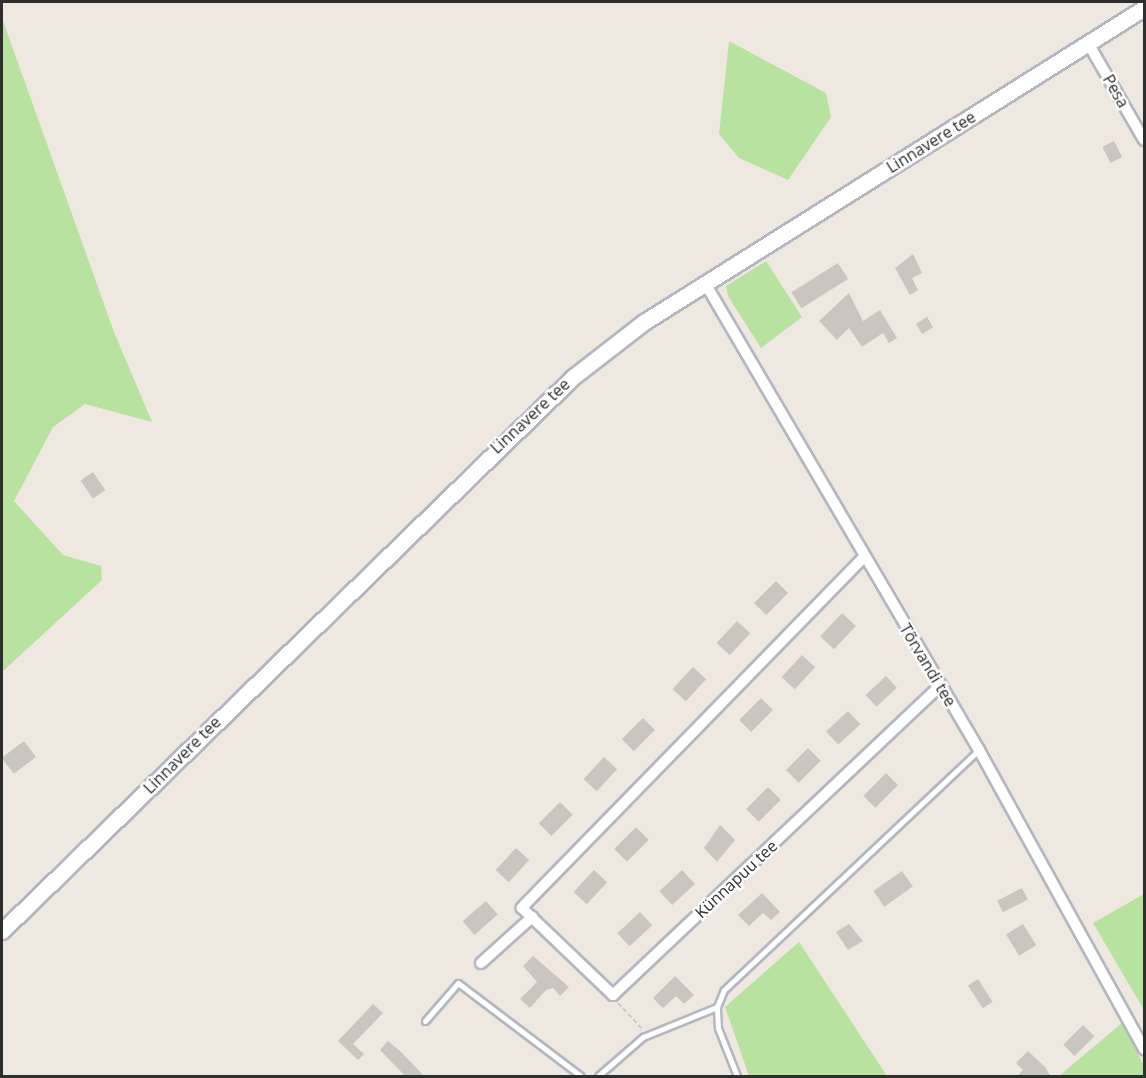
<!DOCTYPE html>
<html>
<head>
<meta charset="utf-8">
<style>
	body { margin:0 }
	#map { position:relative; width:1146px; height:1078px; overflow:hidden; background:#eee8e1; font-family:"Open Sans",sans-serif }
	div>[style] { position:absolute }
	.green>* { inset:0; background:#b8e2a0 }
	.building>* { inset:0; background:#cac6bf; transform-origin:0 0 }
	.path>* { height:2px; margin-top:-1px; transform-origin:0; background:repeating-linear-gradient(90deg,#c9c9c9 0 4.5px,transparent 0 7.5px) }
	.roads { filter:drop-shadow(2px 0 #b4b7c0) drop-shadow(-2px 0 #b4b7c0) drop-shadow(0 2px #b4b7c0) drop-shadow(0 -2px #b4b7c0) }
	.lane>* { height:5px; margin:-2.5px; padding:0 2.5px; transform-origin:2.5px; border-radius:2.5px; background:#fff }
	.street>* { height:10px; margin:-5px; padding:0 5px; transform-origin:5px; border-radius:5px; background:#fff }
	.secondary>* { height:15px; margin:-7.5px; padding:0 7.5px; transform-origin:7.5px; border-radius:7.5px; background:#fff }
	span { translate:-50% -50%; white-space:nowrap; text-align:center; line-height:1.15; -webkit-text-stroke:5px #fff; paint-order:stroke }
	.street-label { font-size:16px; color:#2e2e2e }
	.frame { position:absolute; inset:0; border:3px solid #2e2e2e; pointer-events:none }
</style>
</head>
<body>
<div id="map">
	<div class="green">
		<div style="clip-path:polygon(2px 18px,114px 332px,152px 422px,85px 404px,53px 427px,14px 501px,63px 555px,101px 566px,102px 580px,2px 672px)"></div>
		<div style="clip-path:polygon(729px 41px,826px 93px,831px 117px,788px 180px,739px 158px,719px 134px)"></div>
		<div style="clip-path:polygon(766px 261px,802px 317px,761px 348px,728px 296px,726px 286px)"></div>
		<div style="clip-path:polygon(1144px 894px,1144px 1010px,1093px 923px)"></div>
		<div style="clip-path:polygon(799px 942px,887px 1076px,749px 1076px,725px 1007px)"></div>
		<div style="clip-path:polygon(1122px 1023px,1144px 1066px,1144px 1076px,1059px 1076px)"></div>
	</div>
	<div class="building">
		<div style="left:1114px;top:141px;width:18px;height:13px;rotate:63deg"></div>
		<div style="clip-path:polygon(913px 254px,922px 273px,912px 278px,918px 290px,910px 295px,895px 268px)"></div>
		<div style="left:838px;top:263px;width:19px;height:55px;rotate:58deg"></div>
		<div style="clip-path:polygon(849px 293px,863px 321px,880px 310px,897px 338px,889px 343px,883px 333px,862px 347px,849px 328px,837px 340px,819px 321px)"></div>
		<div style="left:927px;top:317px;width:12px;height:13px;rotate:59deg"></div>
		<div style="left:93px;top:472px;width:22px;height:15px;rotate:56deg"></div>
		<div style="left:776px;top:581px;width:17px;height:31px;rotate:45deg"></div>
		<div style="left:842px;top:613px;width:19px;height:32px;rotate:43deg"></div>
		<div style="left:737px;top:621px;width:18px;height:30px;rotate:43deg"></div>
		<div style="left:802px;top:655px;width:18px;height:30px;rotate:43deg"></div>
		<div style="left:693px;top:667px;width:18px;height:30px;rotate:43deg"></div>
		<div style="left:886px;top:676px;width:16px;height:28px;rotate:47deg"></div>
		<div style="left:761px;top:698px;width:17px;height:31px;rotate:45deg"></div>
		<div style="left:848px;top:711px;width:18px;height:30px;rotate:47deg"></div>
		<div style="left:643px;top:718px;width:17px;height:30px;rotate:45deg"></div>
		<div style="left:24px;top:741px;width:20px;height:28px;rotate:53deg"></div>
		<div style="left:808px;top:748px;width:18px;height:31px;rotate:45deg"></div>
		<div style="left:604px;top:757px;width:18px;height:30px;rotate:43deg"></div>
		<div style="left:886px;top:773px;width:17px;height:32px;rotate:45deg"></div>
		<div style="left:768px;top:787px;width:18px;height:31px;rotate:45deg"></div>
		<div style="left:560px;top:802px;width:18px;height:30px;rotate:45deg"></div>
		<div style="clip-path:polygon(720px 825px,735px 840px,717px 862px,704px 848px)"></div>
		<div style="left:636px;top:827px;width:18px;height:31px;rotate:45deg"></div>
		<div style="left:516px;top:848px;width:18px;height:30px;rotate:43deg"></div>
		<div style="left:594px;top:870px;width:18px;height:30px;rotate:43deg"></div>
		<div style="left:682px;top:870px;width:19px;height:31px;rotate:47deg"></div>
		<div style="left:902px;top:871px;width:19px;height:35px;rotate:55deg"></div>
		<div style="left:1022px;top:888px;width:13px;height:28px;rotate:63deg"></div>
		<div style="clip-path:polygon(762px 893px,780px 912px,771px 920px,763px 913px,749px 926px,738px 915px)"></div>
		<div style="left:486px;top:901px;width:18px;height:31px;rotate:49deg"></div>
		<div style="left:640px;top:912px;width:18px;height:31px;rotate:47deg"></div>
		<div style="clip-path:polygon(849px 924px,863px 941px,848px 950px,836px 932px)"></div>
		<div style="left:1023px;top:924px;width:25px;height:20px;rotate:58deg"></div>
		<div style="clip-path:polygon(533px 956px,569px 987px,560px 996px,553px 988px,546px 990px,530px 1008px,520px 999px,537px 982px,523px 966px)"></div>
		<div style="clip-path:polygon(675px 976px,694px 995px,684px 1004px,676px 996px,663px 1008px,653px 998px)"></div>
		<div style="left:978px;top:979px;width:27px;height:12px;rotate:57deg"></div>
		<div style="clip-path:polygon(373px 1004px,383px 1013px,353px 1044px,364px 1054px,358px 1060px,338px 1041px)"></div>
		<div style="left:1083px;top:1025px;width:16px;height:28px;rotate:45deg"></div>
		<div style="clip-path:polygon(388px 1041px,401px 1052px,425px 1077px,406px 1077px,380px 1050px)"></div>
		<div style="clip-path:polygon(1028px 1051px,1045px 1067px,1051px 1077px,1016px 1077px,1023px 1070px,1016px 1063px)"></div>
	</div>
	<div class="path">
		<div style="left:618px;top:1003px;width:35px;rotate:47deg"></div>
	</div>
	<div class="roads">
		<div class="lane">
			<div style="left:425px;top:1021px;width:50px;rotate:-49deg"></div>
			<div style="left:458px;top:983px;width:154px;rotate:37.1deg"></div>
			<div style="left:598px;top:1076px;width:60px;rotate:-40.9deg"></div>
			<div style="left:643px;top:1037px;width:80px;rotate:-22.1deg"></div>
			<div style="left:737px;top:1076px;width:52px;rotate:-111.6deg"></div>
			<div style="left:718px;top:1028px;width:21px;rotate:-93deg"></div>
			<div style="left:717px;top:1007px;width:18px;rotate:-68deg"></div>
			<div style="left:724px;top:990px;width:350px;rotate:-43.3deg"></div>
		</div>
		<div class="street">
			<div style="left:1088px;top:43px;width:112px;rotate:60deg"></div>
			<div style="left:705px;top:283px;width:541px;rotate:59.6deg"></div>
			<div style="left:979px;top:750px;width:342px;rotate:61.1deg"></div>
			<div style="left:863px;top:558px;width:489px;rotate:134.3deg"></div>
			<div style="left:522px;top:908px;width:126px;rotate:43.7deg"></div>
			<div style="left:613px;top:995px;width:450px;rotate:-43.4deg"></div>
			<div style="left:481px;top:963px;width:69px;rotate:-42deg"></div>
		</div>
		<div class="secondary">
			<div style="left:2px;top:931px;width:796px;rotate:-44.13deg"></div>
			<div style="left:573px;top:377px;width:90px;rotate:-37.8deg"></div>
			<div style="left:644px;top:322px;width:590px;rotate:-32.13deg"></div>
		</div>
	</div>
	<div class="street-label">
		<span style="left:1116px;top:91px;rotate:60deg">Pesa</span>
		<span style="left:931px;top:142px;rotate:-32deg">Linnavere tee</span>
		<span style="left:530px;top:416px;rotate:-43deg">Linnavere tee</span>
		<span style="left:928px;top:665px;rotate:59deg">Tõrvandi tee</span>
		<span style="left:182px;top:755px;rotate:-45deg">Linnavere tee</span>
		<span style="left:736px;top:879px;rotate:-43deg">Künnapuu tee</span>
	</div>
	<div class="frame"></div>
</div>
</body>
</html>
